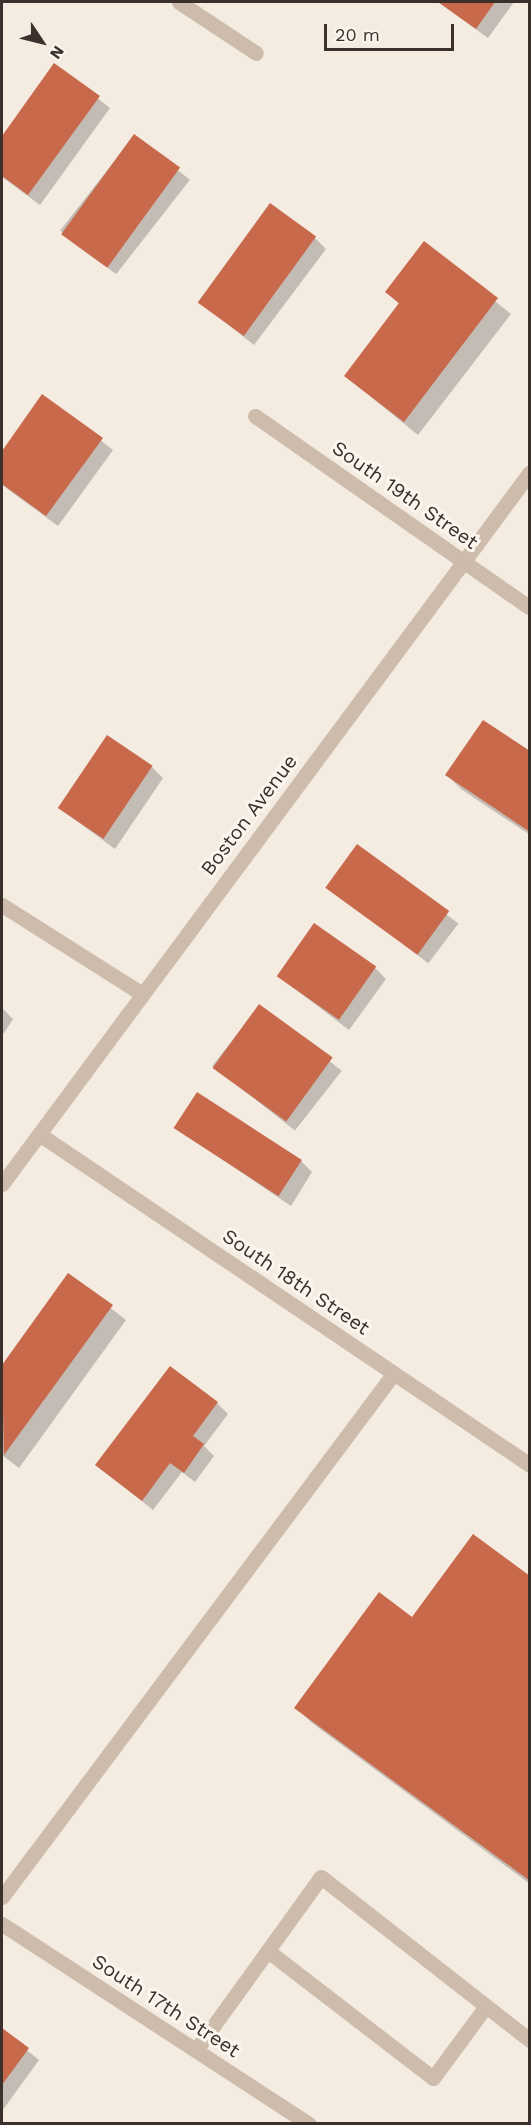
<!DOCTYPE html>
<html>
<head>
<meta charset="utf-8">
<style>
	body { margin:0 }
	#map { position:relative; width:531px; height:2125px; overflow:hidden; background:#f4ebe1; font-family:"Work Sans",sans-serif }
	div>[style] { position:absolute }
	.shadow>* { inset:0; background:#0003; transform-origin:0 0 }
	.building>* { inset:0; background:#c8694b; transform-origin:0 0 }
	.minor>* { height:15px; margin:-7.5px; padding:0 7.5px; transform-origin:7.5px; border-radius:7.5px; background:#cdbbac }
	span { translate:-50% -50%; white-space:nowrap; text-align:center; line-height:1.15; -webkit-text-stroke:6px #fbf5ee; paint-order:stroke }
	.street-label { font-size:20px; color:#3b302b }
	.frame { position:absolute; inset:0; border:3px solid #3b302b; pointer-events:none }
	.north { position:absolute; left:12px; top:12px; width:60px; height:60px; -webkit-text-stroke:4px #fbf5ee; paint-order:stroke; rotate:125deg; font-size:16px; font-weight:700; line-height:24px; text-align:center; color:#3b302b }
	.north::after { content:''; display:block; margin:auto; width:21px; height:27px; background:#3b302b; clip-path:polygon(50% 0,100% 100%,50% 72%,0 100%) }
	.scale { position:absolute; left:324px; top:24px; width:130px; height:27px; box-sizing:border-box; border:3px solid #3b302b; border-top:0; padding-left:8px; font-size:18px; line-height:21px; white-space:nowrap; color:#3b302b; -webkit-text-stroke:4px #fbf5ee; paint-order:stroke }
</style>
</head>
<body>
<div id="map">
	<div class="shadow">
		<div style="clip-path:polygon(438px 2px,514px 2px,488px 38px)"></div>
		<div style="clip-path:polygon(55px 65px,110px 108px,40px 205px,2px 177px,2px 138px)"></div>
		<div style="left:134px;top:136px;width:71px;height:120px;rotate:38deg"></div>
		<div style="clip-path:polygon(315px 238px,326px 249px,254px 345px,198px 301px)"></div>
		<div style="clip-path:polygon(424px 244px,511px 314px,418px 435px,345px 376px,400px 305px,387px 292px)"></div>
		<div style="clip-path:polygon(43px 396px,113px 450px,58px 526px,2px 485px,2px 453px)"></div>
		<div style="clip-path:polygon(530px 753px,530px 835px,461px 789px,447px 775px)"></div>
		<div style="clip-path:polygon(152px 767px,163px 778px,115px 849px,59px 808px)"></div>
		<div style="left:357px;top:847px;width:127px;height:50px;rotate:37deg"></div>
		<div style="clip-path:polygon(375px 968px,386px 979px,349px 1030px,278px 976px)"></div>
		<div style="left:259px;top:1006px;width:105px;height:76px;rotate:38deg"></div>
		<div style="clip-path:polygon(2px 1008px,13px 1019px,2px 1036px)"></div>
		<div style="clip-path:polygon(176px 1128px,301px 1161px,312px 1172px,291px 1206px)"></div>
		<div style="clip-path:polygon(68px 1275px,126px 1320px,19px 1468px,2px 1455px,2px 1368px)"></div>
		<div style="clip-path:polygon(217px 1403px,228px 1414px,204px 1446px,214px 1456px,195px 1482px,182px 1472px,153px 1510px,97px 1465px)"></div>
		<div style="clip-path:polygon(530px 1578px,530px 1884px,312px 1723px,296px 1708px,413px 1619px)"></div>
		<div style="clip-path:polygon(2px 2030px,39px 2060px,2px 2111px)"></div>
	</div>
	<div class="building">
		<div style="clip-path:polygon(438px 2px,495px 2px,476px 29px)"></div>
		<div style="clip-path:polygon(54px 63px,100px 96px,28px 195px,2px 176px,2px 136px)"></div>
		<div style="left:134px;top:134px;width:57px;height:124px;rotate:36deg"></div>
		<div style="left:270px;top:203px;width:57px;height:123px;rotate:36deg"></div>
		<div style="clip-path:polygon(424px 241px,498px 298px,404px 422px,344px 376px,399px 303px,385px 292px)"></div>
		<div style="clip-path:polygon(42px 394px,103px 438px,46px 516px,2px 484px,2px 451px)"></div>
		<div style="clip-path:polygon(483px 720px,530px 751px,530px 832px,445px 775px)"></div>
		<div style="left:107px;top:735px;width:55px;height:88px;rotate:34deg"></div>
		<div style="left:357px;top:844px;width:114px;height:54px;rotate:36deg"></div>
		<div style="left:314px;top:923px;width:76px;height:65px;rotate:35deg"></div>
		<div style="left:259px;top:1004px;width:91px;height:79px;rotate:36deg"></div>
		<div style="left:197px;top:1092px;width:125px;height:43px;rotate:33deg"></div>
		<div style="clip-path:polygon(68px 1273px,113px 1305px,4px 1455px,2px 1365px)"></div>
		<div style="clip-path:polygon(170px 1366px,218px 1402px,193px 1436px,204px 1444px,184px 1473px,170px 1463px,142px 1501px,95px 1465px)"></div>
		<div style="clip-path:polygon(473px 1534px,530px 1576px,530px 1881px,294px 1708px,379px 1592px,412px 1617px)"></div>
		<div style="clip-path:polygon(2px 2028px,29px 2048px,2px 2085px)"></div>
	</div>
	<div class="minor">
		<div style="left:179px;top:2px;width:92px;rotate:33.5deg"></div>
		<div style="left:255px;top:416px;width:335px;rotate:34.9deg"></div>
		<div style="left:2px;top:905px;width:166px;rotate:32.4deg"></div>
		<div style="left:39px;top:1134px;width:592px;rotate:33.99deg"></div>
		<div style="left:2px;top:1184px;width:886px;rotate:-53.44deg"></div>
		<div style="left:2px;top:1897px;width:654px;rotate:-53.2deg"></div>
		<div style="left:2px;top:1924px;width:366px;rotate:33.1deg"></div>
		<div style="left:268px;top:1951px;width:208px;rotate:37.6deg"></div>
		<div style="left:433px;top:2078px;width:89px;rotate:-53.6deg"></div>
		<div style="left:196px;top:2050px;width:213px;rotate:-54.2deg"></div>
		<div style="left:321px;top:1877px;width:265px;rotate:38deg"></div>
	</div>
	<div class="street-label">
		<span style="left:405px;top:495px;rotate:35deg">South 19th Street</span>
		<span style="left:249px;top:815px;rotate:-53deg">Boston Avenue</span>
		<span style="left:296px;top:1282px;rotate:34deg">South 18th Street</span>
		<span style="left:166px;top:2006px;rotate:33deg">South 17th Street</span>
	</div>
	<div class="frame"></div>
	<div class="north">N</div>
	<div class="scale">20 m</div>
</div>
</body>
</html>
